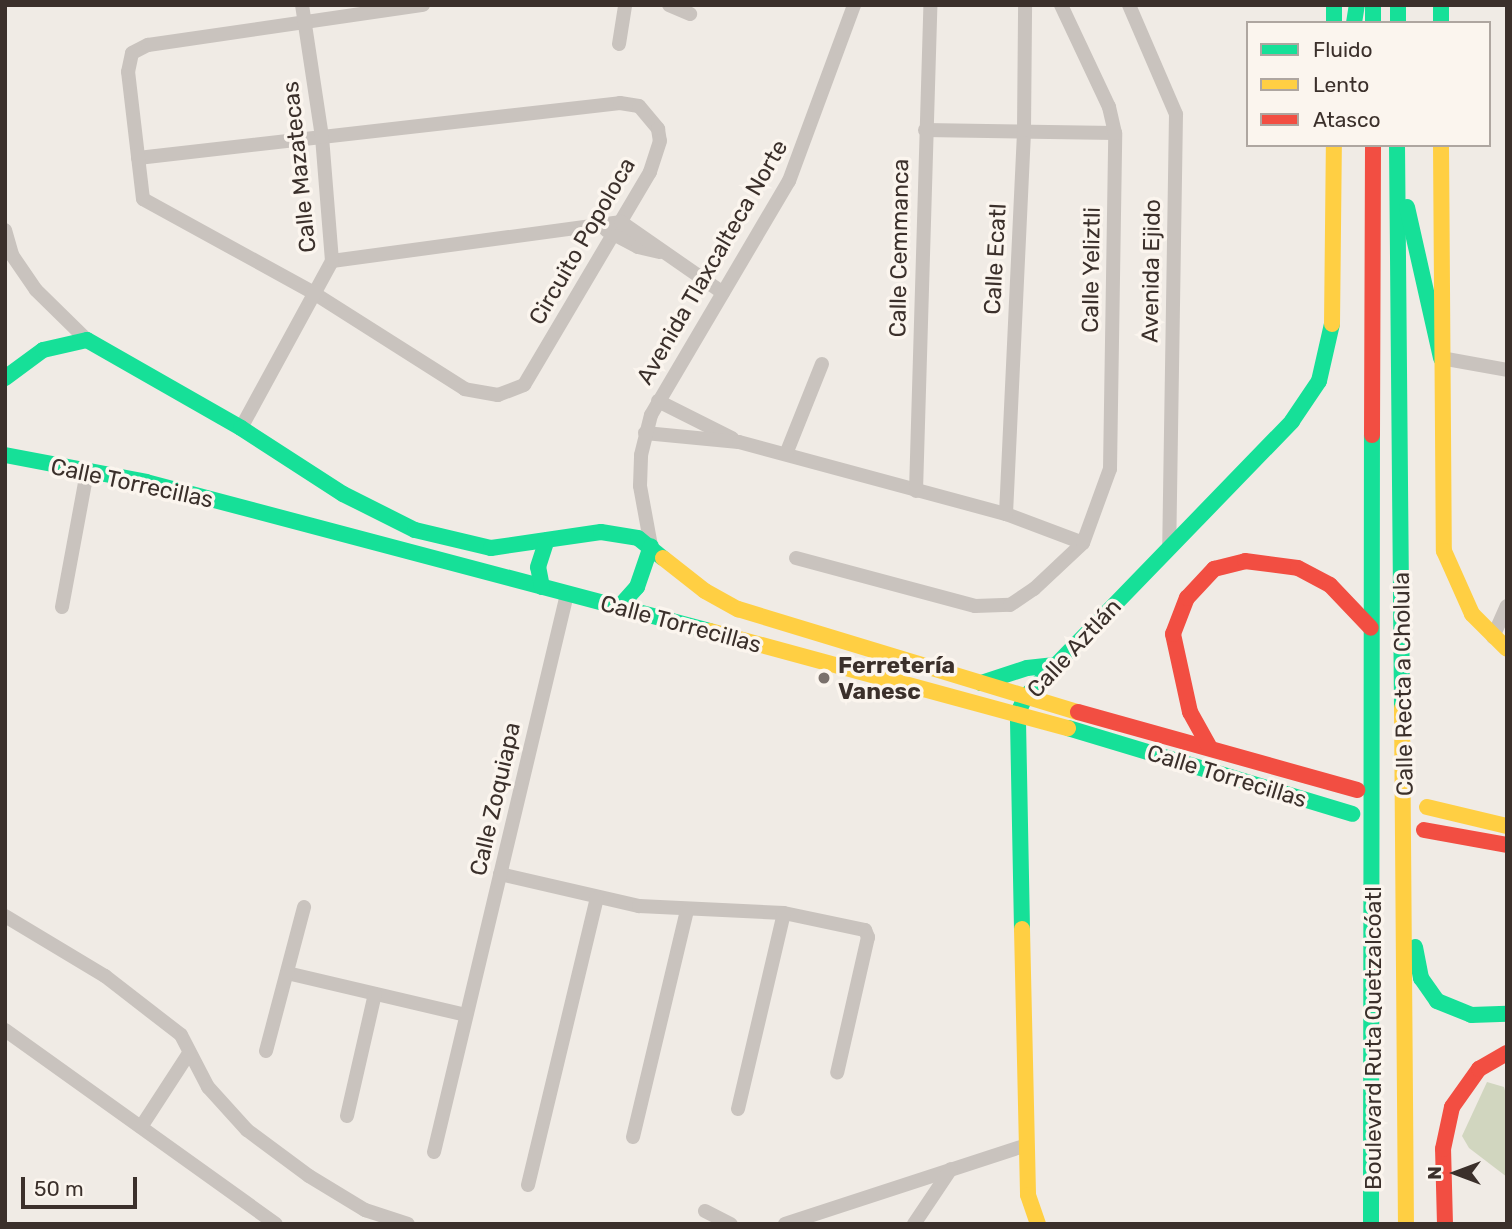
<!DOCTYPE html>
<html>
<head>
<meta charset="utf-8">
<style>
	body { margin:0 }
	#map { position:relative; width:1512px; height:1229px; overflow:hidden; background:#f0ebe5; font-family:Rubik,sans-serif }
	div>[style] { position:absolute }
	.green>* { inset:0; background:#d1d6bf }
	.street>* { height:14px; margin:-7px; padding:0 7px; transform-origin:7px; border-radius:7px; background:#c9c3be }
	.fast>* { height:16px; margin:-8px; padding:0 8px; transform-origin:8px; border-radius:8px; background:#16e098 }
	.slow>* { height:16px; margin:-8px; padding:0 8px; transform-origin:8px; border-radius:8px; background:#ffcf43 }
	.jam>* { height:16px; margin:-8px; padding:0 8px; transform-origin:8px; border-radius:8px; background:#f24e42 }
	.dots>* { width:19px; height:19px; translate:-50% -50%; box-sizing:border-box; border:4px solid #fbf5ee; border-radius:50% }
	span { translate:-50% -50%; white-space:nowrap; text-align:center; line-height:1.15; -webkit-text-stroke:7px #fbf5ee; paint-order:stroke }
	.street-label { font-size:23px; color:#3b302b }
	.poi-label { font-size:23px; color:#3b302b; font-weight:700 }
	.left { translate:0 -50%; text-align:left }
	.frame { position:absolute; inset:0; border:7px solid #3b302b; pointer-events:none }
	.legend { position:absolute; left:1246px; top:21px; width:245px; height:126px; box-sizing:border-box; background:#fbf5ee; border:2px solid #aea6a0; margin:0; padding:9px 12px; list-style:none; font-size:21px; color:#3b302b }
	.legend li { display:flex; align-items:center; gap:14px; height:35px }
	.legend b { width:35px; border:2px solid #aea6a0 }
	.north { position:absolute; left:1421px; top:1138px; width:70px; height:70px; -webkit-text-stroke:5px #fbf5ee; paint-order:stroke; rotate:270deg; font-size:19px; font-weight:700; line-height:28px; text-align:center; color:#3b302b }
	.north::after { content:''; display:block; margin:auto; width:24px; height:32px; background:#3b302b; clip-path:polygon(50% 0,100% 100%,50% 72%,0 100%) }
	.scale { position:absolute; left:21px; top:1177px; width:116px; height:32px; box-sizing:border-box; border:4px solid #3b302b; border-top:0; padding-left:9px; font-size:21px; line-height:24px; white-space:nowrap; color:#3b302b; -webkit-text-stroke:5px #fbf5ee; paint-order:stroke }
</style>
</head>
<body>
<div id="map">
	<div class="green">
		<div style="clip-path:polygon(1487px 1082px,1504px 1087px,1507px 1098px,1507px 1177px,1469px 1148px,1462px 1136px)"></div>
	</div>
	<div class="street">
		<div style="left:669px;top:5px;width:23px;rotate:23deg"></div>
		<div style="left:1129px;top:5px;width:119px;rotate:66.7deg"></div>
		<div style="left:1176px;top:114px;width:434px;rotate:90.9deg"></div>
		<div style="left:619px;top:44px;width:39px;rotate:-81deg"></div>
		<div style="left:925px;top:130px;width:190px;rotate:0.9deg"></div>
		<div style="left:138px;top:158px;width:485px;rotate:-6.5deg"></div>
		<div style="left:620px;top:103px;width:19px;rotate:9deg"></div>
		<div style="left:639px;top:106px;width:30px;rotate:50deg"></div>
		<div style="left:658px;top:129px;width:12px;rotate:81deg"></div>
		<div style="left:660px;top:141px;width:33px;rotate:108deg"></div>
		<div style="left:650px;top:172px;width:247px;rotate:120.6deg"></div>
		<div style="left:524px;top:385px;width:28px;rotate:159deg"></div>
		<div style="left:498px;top:395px;width:34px;rotate:-170deg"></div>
		<div style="left:465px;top:389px;width:179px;rotate:-147.6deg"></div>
		<div style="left:314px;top:293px;width:195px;rotate:-151.2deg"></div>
		<div style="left:143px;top:199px;width:128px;rotate:-96.7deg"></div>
		<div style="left:128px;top:72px;width:19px;rotate:-78deg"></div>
		<div style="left:132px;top:53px;width:18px;rotate:-27deg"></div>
		<div style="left:148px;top:45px;width:278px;rotate:-8.3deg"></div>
		<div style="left:5px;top:230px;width:26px;rotate:74deg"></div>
		<div style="left:12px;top:255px;width:42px;rotate:55.6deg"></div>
		<div style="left:36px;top:290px;width:71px;rotate:44.4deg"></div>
		<div style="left:606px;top:230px;width:36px;rotate:28deg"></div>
		<div style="left:638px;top:247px;width:22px;rotate:13deg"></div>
		<div style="left:332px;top:261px;width:292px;rotate:-7.7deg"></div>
		<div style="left:621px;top:222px;width:124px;rotate:34.8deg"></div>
		<div style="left:1441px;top:358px;width:67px;rotate:10.3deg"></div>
		<div style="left:658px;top:401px;width:83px;rotate:26.6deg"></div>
		<div style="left:241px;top:428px;width:190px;rotate:-61.4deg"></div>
		<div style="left:332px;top:261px;width:124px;rotate:-94.6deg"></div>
		<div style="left:322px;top:137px;width:134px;rotate:-98.6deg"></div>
		<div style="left:645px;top:433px;width:94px;rotate:5.5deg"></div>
		<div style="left:739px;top:442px;width:277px;rotate:15.1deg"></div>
		<div style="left:1006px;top:514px;width:82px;rotate:20.6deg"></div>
		<div style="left:786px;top:454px;width:97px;rotate:-68.2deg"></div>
		<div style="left:916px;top:491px;width:486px;rotate:-88.3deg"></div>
		<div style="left:1006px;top:514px;width:384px;rotate:-87.3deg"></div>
		<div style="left:1024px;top:130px;width:125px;rotate:-89.5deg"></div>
		<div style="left:651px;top:546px;width:61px;rotate:-100.4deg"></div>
		<div style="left:640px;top:486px;width:31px;rotate:-88deg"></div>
		<div style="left:641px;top:455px;width:41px;rotate:-76deg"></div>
		<div style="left:651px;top:415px;width:272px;rotate:-59.5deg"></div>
		<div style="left:789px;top:181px;width:188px;rotate:-69.7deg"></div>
		<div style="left:796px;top:558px;width:185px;rotate:15deg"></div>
		<div style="left:975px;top:606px;width:35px;rotate:-2deg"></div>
		<div style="left:1010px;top:605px;width:29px;rotate:-34deg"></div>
		<div style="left:1034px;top:589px;width:67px;rotate:-43.2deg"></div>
		<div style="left:1083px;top:543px;width:79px;rotate:-70deg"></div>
		<div style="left:1110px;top:469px;width:336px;rotate:-89.1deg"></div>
		<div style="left:1115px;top:133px;width:27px;rotate:-103deg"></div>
		<div style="left:1109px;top:107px;width:113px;rotate:-115.2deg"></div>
		<div style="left:62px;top:607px;width:137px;rotate:-79.5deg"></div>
		<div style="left:1493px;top:637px;width:34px;rotate:-66deg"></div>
		<div style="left:500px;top:874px;width:143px;rotate:13deg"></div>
		<div style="left:639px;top:906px;width:145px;rotate:2.8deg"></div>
		<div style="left:784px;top:913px;width:83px;rotate:11.9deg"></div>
		<div style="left:865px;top:930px;width:8px;rotate:67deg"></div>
		<div style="left:868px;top:937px;width:139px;rotate:102.8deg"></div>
		<div style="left:5px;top:916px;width:117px;rotate:31deg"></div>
		<div style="left:105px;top:976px;width:96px;rotate:37.8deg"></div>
		<div style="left:181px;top:1035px;width:59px;rotate:62.6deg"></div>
		<div style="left:208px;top:1087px;width:58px;rotate:47.8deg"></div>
		<div style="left:247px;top:1130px;width:77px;rotate:36.6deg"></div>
		<div style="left:309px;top:1176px;width:66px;rotate:31.3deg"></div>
		<div style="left:365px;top:1210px;width:45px;rotate:18deg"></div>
		<div style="left:287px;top:973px;width:184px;rotate:13.2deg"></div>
		<div style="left:5px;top:1030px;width:333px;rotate:35.6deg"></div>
		<div style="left:266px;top:1051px;width:149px;rotate:-75.2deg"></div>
		<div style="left:738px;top:1109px;width:201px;rotate:-76.8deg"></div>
		<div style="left:347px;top:1116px;width:125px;rotate:-77.1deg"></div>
		<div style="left:141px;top:1127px;width:88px;rotate:-57deg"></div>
		<div style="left:633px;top:1137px;width:232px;rotate:-76.6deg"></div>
		<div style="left:434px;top:1152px;width:574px;rotate:-76.59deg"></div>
		<div style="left:528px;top:1185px;width:295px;rotate:-76.5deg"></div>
		<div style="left:705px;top:1211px;width:29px;rotate:27deg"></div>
		<div style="left:785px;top:1224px;width:254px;rotate:-18.1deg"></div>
		<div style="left:914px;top:1224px;width:66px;rotate:-56.1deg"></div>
	</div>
	<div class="fast">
		<div style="left:1334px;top:5px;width:18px;rotate:90deg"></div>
		<div style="left:1373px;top:5px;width:18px;rotate:90deg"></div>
		<div style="left:1398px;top:5px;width:18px;rotate:90deg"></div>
		<div style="left:1441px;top:5px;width:18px;rotate:90deg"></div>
		<div style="left:1354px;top:23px;width:18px;rotate:-81deg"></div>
		<div style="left:1397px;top:145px;width:563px;rotate:89.49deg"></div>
		<div style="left:1407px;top:207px;width:155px;rotate:77.3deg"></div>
		<div style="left:5px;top:378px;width:47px;rotate:-36.4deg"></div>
		<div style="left:43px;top:350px;width:45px;rotate:-12.8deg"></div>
		<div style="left:87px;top:340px;width:177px;rotate:29.7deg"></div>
		<div style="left:241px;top:428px;width:121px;rotate:32.9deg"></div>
		<div style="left:343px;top:494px;width:80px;rotate:26.6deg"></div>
		<div style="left:415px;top:530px;width:78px;rotate:13.3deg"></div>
		<div style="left:491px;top:548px;width:111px;rotate:-8.3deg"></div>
		<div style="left:601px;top:532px;width:37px;rotate:9deg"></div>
		<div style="left:638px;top:538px;width:32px;rotate:39deg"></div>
		<div style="left:5px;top:455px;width:144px;rotate:10.8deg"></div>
		<div style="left:146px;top:482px;width:583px;rotate:14.8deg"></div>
		<div style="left:542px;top:587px;width:20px;rotate:-101deg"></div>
		<div style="left:538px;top:567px;width:28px;rotate:-72deg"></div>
		<div style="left:619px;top:607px;width:27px;rotate:-48deg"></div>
		<div style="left:637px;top:587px;width:43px;rotate:-71.1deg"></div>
		<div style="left:981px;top:683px;width:48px;rotate:-18.1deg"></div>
		<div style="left:1027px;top:668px;width:28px;rotate:-6deg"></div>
		<div style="left:1068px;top:728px;width:297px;rotate:16.8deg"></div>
		<div style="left:1022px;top:929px;width:216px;rotate:-91.1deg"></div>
		<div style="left:1018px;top:713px;width:17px;rotate:-66deg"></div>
		<div style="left:1025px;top:697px;width:384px;rotate:-45.9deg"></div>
		<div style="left:1292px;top:421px;width:48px;rotate:-56deg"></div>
		<div style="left:1319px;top:381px;width:58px;rotate:-77.2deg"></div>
		<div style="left:1415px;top:947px;width:32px;rotate:79deg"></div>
		<div style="left:1421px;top:978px;width:28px;rotate:55deg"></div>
		<div style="left:1437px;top:1001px;width:37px;rotate:22deg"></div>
		<div style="left:1471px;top:1015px;width:36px;rotate:-2deg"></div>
		<div style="left:1371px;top:1224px;width:789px;rotate:-89.93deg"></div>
	</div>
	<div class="slow">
		<div style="left:1441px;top:145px;width:406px;rotate:89.6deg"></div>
		<div style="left:1444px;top:551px;width:69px;rotate:66deg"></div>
		<div style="left:1472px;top:614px;width:49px;rotate:45deg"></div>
		<div style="left:1332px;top:324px;width:179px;rotate:-89.4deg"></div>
		<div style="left:663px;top:558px;width:53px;rotate:38.2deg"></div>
		<div style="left:705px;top:591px;width:38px;rotate:29deg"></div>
		<div style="left:738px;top:609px;width:355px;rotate:16.9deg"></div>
		<div style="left:710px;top:631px;width:371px;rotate:15.2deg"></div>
		<div style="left:1402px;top:708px;width:516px;rotate:89.56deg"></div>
		<div style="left:1427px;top:807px;width:82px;rotate:13.4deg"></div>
		<div style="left:1022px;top:929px;width:266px;rotate:88.7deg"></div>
		<div style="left:1028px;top:1195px;width:31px;rotate:71deg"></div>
	</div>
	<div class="jam">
		<div style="left:1372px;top:435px;width:290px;rotate:-89.8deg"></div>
		<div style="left:1078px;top:712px;width:290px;rotate:15.6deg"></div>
		<div style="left:1210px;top:748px;width:41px;rotate:-119.1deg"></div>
		<div style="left:1190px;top:712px;width:80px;rotate:-102.3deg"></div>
		<div style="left:1173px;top:634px;width:39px;rotate:-69deg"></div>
		<div style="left:1187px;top:598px;width:40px;rotate:-47deg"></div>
		<div style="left:1214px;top:569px;width:32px;rotate:-14deg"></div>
		<div style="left:1245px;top:561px;width:53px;rotate:7.5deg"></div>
		<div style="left:1298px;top:568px;width:36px;rotate:28deg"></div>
		<div style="left:1330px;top:585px;width:59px;rotate:46.4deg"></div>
		<div style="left:1424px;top:830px;width:84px;rotate:10.2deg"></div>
		<div style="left:1445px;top:1224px;width:75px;rotate:-91.5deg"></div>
		<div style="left:1443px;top:1149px;width:43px;rotate:-77.9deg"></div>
		<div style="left:1452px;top:1107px;width:47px;rotate:-54.6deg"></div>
		<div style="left:1479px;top:1069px;width:32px;rotate:-30deg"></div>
	</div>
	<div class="dots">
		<div style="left:824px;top:678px;background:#7a716c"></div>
	</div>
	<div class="street-label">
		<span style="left:299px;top:167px;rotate:-96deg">Calle Mazatecas</span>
		<span style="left:582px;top:241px;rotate:-60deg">Circuito Popoloca</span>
		<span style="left:899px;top:248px;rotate:-89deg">Calle Cemmanca</span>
		<span style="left:995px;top:259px;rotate:-87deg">Calle Ecatl</span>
		<span style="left:712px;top:262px;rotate:-60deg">Avenida Tlaxcalteca Norte</span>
		<span style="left:1091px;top:270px;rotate:-89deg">Calle Yeliztli</span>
		<span style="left:1151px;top:271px;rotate:-89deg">Avenida Ejido</span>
		<span style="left:132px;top:483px;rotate:12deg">Calle Torrecillas</span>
		<span style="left:681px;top:624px;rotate:15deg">Calle Torrecillas</span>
		<span style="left:1074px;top:648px;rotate:-47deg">Calle Aztlán</span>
		<span style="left:1403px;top:684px;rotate:-91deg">Calle Recta a Cholula</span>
		<span style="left:1227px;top:776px;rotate:17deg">Calle Torrecillas</span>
		<span style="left:495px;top:799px;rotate:-77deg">Calle Zoquiapa</span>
		<span style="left:1373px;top:1038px;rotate:-90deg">Boulevard Ruta Quetzalcóatl</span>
	</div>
	<div class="poi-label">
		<span class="left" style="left:838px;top:678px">Ferretería<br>Vanesc</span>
	</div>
	<div class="frame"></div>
	<ul class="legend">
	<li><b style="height:9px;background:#16e098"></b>Fluido</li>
	<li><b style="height:9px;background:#ffcf43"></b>Lento</li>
	<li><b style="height:9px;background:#f24e42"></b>Atasco</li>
	</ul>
	<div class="north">N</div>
	<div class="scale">50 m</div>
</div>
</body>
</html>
